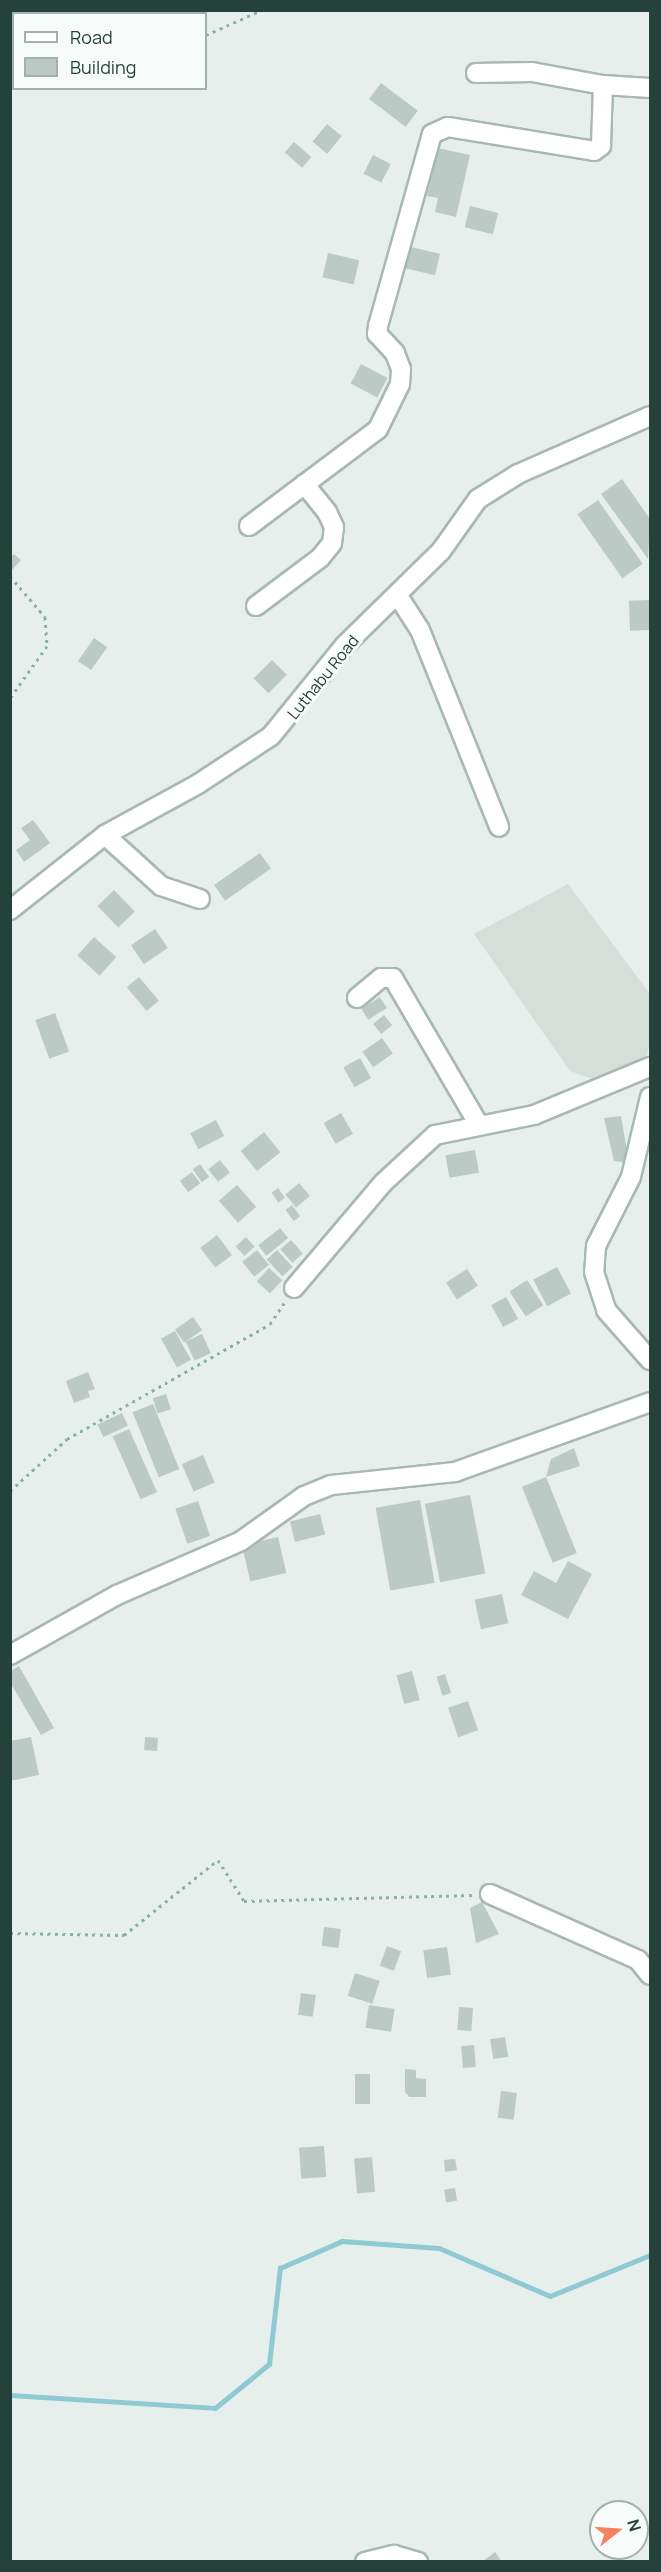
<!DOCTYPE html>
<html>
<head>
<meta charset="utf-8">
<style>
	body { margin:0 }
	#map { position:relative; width:661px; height:2572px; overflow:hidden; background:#e6efeb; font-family:Manrope,sans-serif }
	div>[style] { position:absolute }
	.built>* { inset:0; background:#d4dfda }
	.stream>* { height:5px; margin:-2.5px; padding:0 2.5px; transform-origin:2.5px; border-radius:2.5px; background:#8ec9d4 }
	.building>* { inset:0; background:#bbcac4; transform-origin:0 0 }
	.path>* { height:3px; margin-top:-1.5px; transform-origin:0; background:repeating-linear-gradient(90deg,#86b3a5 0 3px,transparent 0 7.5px) }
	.roads { filter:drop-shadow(2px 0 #a8b8b2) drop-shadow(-2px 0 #a8b8b2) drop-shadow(0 2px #a8b8b2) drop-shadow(0 -2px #a8b8b2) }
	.minor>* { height:18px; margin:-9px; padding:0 9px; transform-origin:9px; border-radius:9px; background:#fff }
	span { translate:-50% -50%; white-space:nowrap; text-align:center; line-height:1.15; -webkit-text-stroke:6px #f7fbf9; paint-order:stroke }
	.street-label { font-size:16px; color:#24423a }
	.frame { position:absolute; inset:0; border:12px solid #24423a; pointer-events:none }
	.legend { position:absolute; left:12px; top:12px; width:195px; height:78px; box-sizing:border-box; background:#f7fbf9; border:2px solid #a3b1ad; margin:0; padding:8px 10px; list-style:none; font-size:18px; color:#24423a }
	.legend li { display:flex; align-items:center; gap:12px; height:30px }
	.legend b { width:30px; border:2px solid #a3b1ad }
	.north { position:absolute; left:589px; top:2500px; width:60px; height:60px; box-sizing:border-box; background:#f7fbf9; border:2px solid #a3b1ad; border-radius:50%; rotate:73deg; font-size:16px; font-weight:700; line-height:24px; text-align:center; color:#24423a }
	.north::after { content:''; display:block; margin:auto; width:21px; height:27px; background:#f4845f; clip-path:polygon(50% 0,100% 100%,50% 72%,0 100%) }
</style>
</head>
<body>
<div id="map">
	<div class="built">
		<div style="clip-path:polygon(568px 884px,650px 994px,650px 1041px,643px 1075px,618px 1088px,570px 1071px,474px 934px)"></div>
	</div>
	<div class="stream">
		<div style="left:10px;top:2395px;width:205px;rotate:3.6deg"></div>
		<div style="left:215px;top:2408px;width:70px;rotate:-39.2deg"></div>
		<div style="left:269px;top:2364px;width:97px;rotate:-83.5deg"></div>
		<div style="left:280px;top:2268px;width:68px;rotate:-23.5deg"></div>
		<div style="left:342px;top:2241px;width:97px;rotate:4.1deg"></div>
		<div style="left:439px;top:2248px;width:121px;rotate:23.4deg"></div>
		<div style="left:550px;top:2296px;width:108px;rotate:-22.3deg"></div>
	</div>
	<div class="building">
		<div style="left:381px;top:83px;width:46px;height:20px;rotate:37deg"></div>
		<div style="left:327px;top:124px;width:19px;height:23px;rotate:39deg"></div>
		<div style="left:294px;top:142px;width:23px;height:14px;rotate:41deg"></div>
		<div style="clip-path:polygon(438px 148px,470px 155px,456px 217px,435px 212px,438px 198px,427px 196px)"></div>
		<div style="left:373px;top:155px;width:20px;height:21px;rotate:27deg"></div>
		<div style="left:470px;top:206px;width:29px;height:22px;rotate:14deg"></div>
		<div style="left:402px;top:245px;width:39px;height:22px;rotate:13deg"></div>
		<div style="left:328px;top:253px;width:32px;height:25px;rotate:13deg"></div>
		<div style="left:361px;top:364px;width:30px;height:22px;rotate:28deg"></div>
		<div style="clip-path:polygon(622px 479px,650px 519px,648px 559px,601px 494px)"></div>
		<div style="left:598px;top:500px;width:78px;height:25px;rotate:55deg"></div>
		<div style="clip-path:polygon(14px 554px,21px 560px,12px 570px,10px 558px)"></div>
		<div style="left:649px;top:600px;width:30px;height:20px;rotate:88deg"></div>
		<div style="left:94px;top:638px;width:16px;height:28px;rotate:35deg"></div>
		<div style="left:272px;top:660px;width:21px;height:26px;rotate:45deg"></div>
		<div style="clip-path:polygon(33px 820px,50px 843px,24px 862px,16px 850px,30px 840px,21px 828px)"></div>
		<div style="left:260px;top:853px;width:19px;height:56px;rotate:55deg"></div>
		<div style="left:114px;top:890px;width:30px;height:23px;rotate:46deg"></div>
		<div style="left:155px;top:929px;width:23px;height:29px;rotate:56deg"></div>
		<div style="left:94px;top:937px;width:30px;height:25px;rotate:42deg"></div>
		<div style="left:139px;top:977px;width:31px;height:16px;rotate:50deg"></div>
		<div style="left:380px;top:997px;width:13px;height:22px;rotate:58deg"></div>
		<div style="left:55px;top:1013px;width:41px;height:21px;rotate:70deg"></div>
		<div style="left:384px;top:1015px;width:13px;height:14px;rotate:51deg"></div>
		<div style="left:382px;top:1038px;width:19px;height:24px;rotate:55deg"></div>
		<div style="left:360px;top:1058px;width:23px;height:19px;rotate:61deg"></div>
		<div style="left:341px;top:1113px;width:24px;height:20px;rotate:60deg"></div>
		<div style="clip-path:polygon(621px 1116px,629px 1163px,614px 1161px,604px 1118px)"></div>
		<div style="left:216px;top:1120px;width:18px;height:29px;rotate:63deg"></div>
		<div style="left:264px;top:1132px;width:26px;height:30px;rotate:51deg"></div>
		<div style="left:475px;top:1150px;width:23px;height:30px;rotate:80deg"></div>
		<div style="left:220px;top:1160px;width:16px;height:15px;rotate:52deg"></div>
		<div style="left:200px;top:1164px;width:16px;height:9px;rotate:55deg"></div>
		<div style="left:192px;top:1172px;width:14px;height:15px;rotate:54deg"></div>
		<div style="left:299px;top:1183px;width:17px;height:18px;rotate:50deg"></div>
		<div style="left:237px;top:1185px;width:29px;height:24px;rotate:49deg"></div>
		<div style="left:278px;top:1188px;width:12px;height:8px;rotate:55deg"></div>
		<div style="left:292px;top:1205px;width:14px;height:8px;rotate:54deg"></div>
		<div style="left:280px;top:1228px;width:13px;height:28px;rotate:51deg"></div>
		<div style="left:217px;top:1235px;width:25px;height:21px;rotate:53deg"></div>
		<div style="left:246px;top:1237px;width:13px;height:14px;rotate:48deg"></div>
		<div style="left:291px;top:1240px;width:18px;height:14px;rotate:49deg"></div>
		<div style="left:257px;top:1250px;width:19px;height:19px;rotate:51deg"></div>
		<div style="left:277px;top:1250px;width:23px;height:14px;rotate:47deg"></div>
		<div style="left:557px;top:1267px;width:30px;height:27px;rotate:62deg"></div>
		<div style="left:269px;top:1268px;width:18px;height:18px;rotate:43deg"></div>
		<div style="left:467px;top:1269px;width:20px;height:25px;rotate:57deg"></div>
		<div style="left:527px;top:1280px;width:30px;height:21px;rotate:57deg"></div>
		<div style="left:506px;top:1297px;width:25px;height:17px;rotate:61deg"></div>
		<div style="left:193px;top:1317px;width:16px;height:22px;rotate:55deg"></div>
		<div style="left:175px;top:1331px;width:33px;height:16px;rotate:61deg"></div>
		<div style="left:202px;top:1334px;width:21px;height:18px;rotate:65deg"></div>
		<div style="clip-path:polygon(88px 1372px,95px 1389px,88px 1391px,90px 1397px,74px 1403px,66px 1381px)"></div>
		<div style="left:166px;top:1394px;width:16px;height:14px;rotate:72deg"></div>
		<div style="left:153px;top:1404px;width:70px;height:22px;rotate:68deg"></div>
		<div style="left:122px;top:1413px;width:14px;height:27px;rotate:65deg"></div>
		<div style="left:129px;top:1429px;width:69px;height:18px;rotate:66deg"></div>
		<div style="clip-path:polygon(574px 1448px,580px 1466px,546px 1477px,551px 1459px)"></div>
		<div style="left:203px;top:1455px;width:30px;height:23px;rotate:67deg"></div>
		<div style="left:546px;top:1477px;width:82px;height:26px;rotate:68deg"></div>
		<div style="left:470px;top:1495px;width:80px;height:46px;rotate:79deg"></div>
		<div style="left:420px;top:1500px;width:84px;height:45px;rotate:80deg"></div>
		<div style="left:198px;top:1501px;width:37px;height:24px;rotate:71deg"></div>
		<div style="left:320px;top:1514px;width:21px;height:31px;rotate:76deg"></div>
		<div style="left:278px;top:1537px;width:37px;height:37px;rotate:77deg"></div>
		<div style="clip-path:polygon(568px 1561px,592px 1574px,568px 1619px,521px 1595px,534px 1571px,556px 1583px)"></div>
		<div style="left:502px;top:1594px;width:30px;height:28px;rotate:78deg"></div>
		<div style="clip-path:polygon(19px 1666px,54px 1728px,41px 1735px,10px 1682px,10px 1671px)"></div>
		<div style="left:412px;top:1671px;width:30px;height:16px;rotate:75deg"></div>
		<div style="left:445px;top:1674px;width:20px;height:9px;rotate:72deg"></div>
		<div style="left:468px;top:1701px;width:31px;height:21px;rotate:71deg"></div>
		<div style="clip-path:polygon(31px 1737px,39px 1775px,10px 1781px,10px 1741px)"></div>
		<div style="left:145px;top:1737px;width:13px;height:13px;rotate:4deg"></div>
		<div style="clip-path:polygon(482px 1902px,499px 1934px,476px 1943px,470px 1908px)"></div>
		<div style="left:324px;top:1927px;width:17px;height:19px;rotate:7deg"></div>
		<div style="left:387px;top:1946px;width:15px;height:21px;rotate:20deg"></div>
		<div style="left:447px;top:1947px;width:28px;height:24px;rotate:82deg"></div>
		<div style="left:355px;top:1973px;width:26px;height:24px;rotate:18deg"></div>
		<div style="left:301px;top:1993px;width:15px;height:22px;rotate:8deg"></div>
		<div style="left:369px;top:2005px;width:26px;height:23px;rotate:9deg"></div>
		<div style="left:459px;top:2007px;width:14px;height:23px;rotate:4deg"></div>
		<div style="left:505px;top:2037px;width:20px;height:15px;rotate:81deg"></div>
		<div style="left:474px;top:2045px;width:22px;height:13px;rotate:85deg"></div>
		<div style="clip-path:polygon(405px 2069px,416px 2070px,416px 2078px,426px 2079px,426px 2097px,409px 2097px,405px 2092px)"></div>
		<div style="left:355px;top:2074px;width:15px;height:30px"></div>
		<div style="left:501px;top:2091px;width:16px;height:27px;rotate:7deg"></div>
		<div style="left:324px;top:2146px;width:31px;height:25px;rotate:86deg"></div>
		<div style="left:372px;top:2157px;width:35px;height:18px;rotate:85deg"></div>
		<div style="clip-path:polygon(455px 2159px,457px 2170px,445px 2172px,444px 2160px)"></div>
		<div style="left:455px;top:2188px;width:13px;height:11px;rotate:81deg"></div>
		<div style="clip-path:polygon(495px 2552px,502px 2562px,482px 2562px)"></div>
	</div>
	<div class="path">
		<div style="left:206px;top:35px;width:61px;rotate:-24.1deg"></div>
		<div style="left:10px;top:576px;width:54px;rotate:49.5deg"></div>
		<div style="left:45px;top:617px;width:29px;rotate:86deg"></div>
		<div style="left:47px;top:646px;width:64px;rotate:125.4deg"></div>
		<div style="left:10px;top:1491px;width:77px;rotate:-42.4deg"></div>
		<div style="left:67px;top:1439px;width:233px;rotate:-29.5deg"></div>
		<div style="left:270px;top:1324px;width:27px;rotate:-56deg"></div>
		<div style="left:10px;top:1933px;width:114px;rotate:1deg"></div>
		<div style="left:124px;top:1935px;width:120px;rotate:-38.6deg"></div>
		<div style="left:218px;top:1860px;width:49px;rotate:57.6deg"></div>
		<div style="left:244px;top:1901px;width:229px;rotate:-1.5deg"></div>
	</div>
	<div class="roads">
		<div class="minor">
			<div style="left:476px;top:73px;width:56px;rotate:-1deg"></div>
			<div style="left:532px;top:72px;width:72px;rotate:10.4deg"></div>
			<div style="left:603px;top:85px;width:47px;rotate:3.7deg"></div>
			<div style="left:249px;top:526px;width:161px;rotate:-36.9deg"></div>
			<div style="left:378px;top:429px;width:50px;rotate:-63.9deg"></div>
			<div style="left:400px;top:384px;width:15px;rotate:-86deg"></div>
			<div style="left:401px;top:369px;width:17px;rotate:-111deg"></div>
			<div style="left:395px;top:353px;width:26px;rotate:-133deg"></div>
			<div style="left:377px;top:334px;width:8px;rotate:-83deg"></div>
			<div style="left:378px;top:326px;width:199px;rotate:-74.3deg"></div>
			<div style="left:432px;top:134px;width:17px;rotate:-24deg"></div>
			<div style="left:448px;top:127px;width:148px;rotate:9.3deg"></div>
			<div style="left:594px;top:151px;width:9px;rotate:-36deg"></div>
			<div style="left:601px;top:146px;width:61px;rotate:-88.1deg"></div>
			<div style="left:398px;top:596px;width:40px;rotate:57.1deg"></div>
			<div style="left:420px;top:630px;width:212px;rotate:68.1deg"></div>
			<div style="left:256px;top:606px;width:80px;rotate:-36.9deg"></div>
			<div style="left:320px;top:558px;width:19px;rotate:-51deg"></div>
			<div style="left:332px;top:543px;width:16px;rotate:-83deg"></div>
			<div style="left:334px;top:527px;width:17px;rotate:-115deg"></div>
			<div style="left:327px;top:512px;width:36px;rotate:-129deg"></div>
			<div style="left:105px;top:835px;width:76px;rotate:42.3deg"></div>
			<div style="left:161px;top:886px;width:41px;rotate:18.4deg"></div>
			<div style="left:10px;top:910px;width:121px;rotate:-38.3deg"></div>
			<div style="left:105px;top:835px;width:106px;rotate:-28.7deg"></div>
			<div style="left:198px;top:784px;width:87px;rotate:-33.3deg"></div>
			<div style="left:271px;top:736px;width:117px;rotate:-50.9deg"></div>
			<div style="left:345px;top:645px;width:134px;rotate:-44.4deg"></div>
			<div style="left:441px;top:551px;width:64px;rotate:-54.6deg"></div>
			<div style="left:478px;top:499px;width:47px;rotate:-32deg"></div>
			<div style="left:518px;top:474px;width:144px;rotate:-23.7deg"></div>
			<div style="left:357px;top:998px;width:31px;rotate:-40deg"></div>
			<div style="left:381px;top:978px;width:12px"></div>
			<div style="left:393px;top:978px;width:170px;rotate:59.7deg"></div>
			<div style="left:650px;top:1097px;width:82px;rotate:103.4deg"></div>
			<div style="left:631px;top:1177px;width:77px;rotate:116.9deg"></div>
			<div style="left:596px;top:1246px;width:26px;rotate:94deg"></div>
			<div style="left:594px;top:1272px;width:40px;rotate:72deg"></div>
			<div style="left:606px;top:1310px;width:67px;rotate:48.7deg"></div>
			<div style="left:294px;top:1288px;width:138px;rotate:-49.7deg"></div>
			<div style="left:383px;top:1183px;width:71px;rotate:-42.7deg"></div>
			<div style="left:435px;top:1135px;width:101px;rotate:-11.4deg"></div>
			<div style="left:534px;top:1115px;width:126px;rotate:-22.5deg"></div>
			<div style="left:10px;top:1655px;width:123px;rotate:-29.3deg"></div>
			<div style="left:117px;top:1595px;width:135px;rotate:-23.5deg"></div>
			<div style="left:241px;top:1541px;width:77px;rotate:-35.5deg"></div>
			<div style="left:304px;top:1496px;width:29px;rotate:-22deg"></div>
			<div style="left:331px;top:1485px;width:125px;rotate:-6deg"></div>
			<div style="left:455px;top:1472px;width:207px;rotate:-19.7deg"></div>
			<div style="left:490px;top:1894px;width:162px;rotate:24deg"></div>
			<div style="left:638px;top:1960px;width:19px;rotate:51deg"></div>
			<div style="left:365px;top:2562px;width:30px;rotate:-14deg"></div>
			<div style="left:394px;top:2555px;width:25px;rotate:16deg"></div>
		</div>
	</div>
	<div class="street-label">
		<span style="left:323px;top:677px;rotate:-51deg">Luthabu Road</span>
	</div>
	<div class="frame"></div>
	<ul class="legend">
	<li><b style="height:8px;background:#fff"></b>Road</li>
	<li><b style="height:16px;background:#bbcac4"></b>Building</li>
	</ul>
	<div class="north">N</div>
</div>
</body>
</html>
